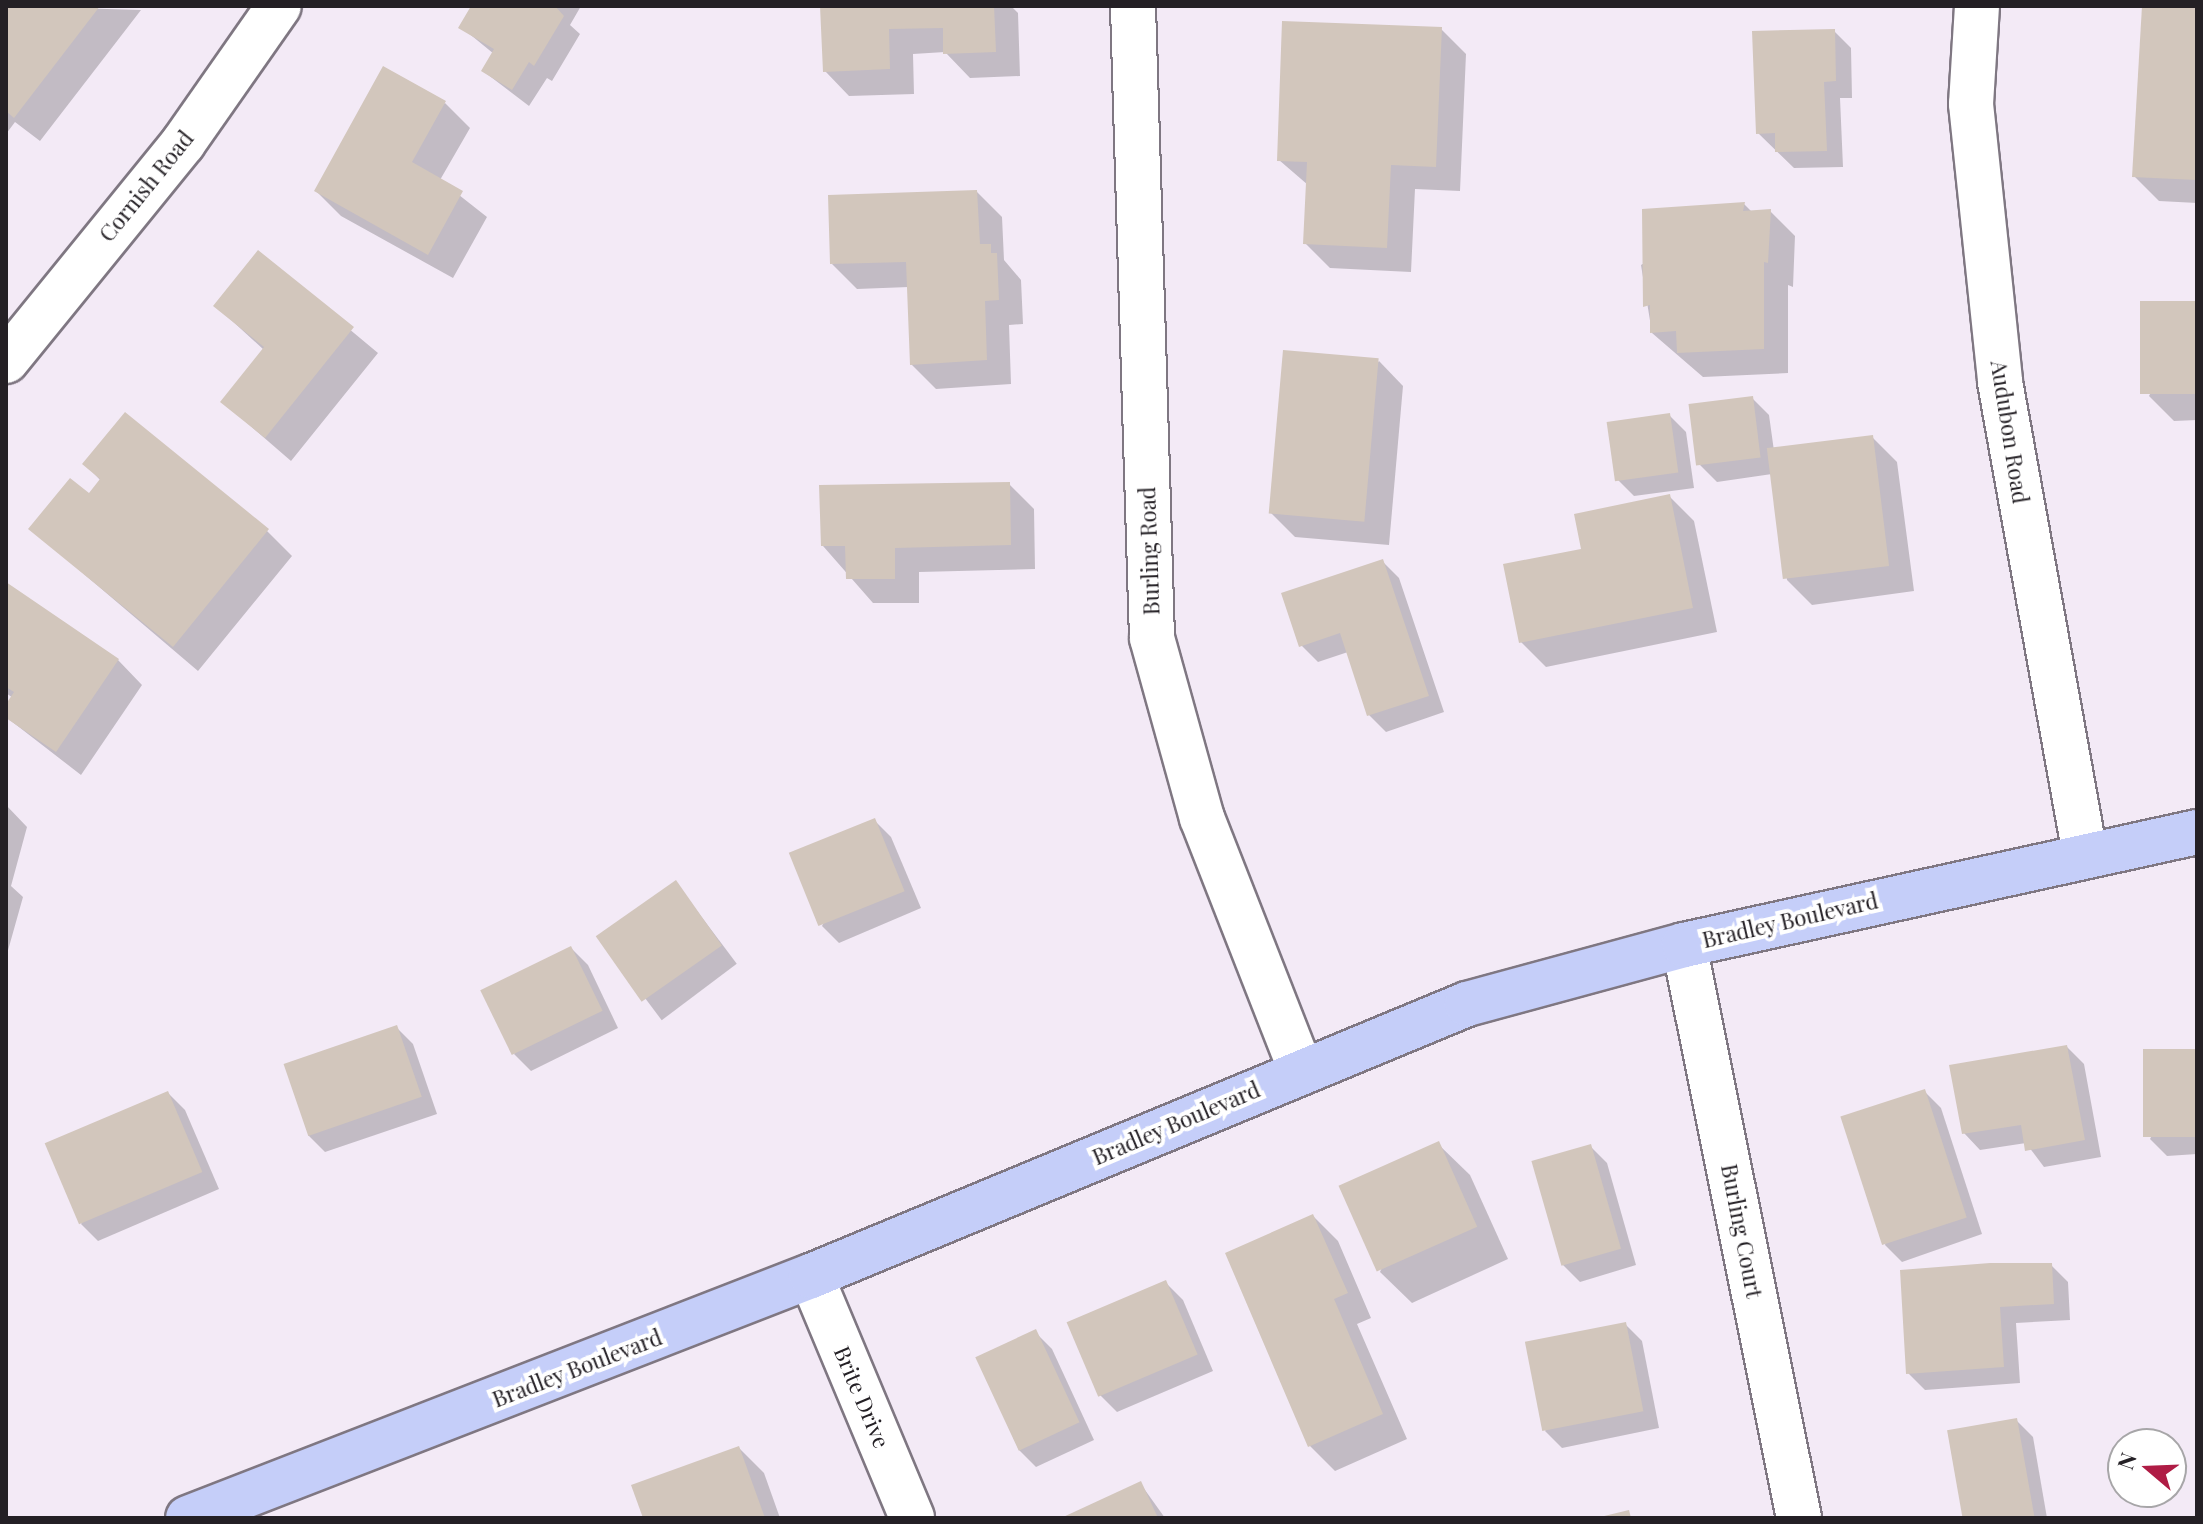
<!DOCTYPE html>
<html>
<head>
<meta charset="utf-8">
<style>
	body { margin:0 }
	#map { position:relative; width:2203px; height:1524px; overflow:hidden; background:#f3eaf6; font-family:"Playfair Display",serif }
	div>[style] { position:absolute }
	.shadow>* { inset:0; background:#0003; transform-origin:0 0 }
	.building>* { inset:0; background:#d2c6bc; transform-origin:0 0 }
	.roads { filter:drop-shadow(2px 0 #7f7782) drop-shadow(-2px 0 #7f7782) drop-shadow(0 2px #7f7782) drop-shadow(0 -2px #7f7782) }
	.minor>* { height:44px; margin:-22px; padding:0 22px; transform-origin:22px; border-radius:22px; background:#fff }
	.major>* { height:44px; margin:-22px; padding:0 22px; transform-origin:22px; border-radius:22px; background:#c5cef9 }
	span { translate:-50% -50%; white-space:nowrap; text-align:center; line-height:1.15; -webkit-text-stroke:8px #fff; paint-order:stroke }
	.street-label { font-size:22px; color:#242025 }
	.frame { position:absolute; inset:0; border:8px solid #242025; pointer-events:none }
	.north { position:absolute; left:2107px; top:1428px; width:80px; height:80px; box-sizing:border-box; background:#fff; border:2px solid #a7a6a8; border-radius:50%; rotate:289deg; font-size:22px; font-weight:700; line-height:32px; text-align:center; color:#242025 }
	.north::after { content:''; display:block; margin:auto; width:28px; height:36px; background:#af1c45; clip-path:polygon(50% 0,100% 100%,50% 72%,0 100%) }
</style>
</head>
<body>
<div id="map">
	<div class="shadow">
		<div style="clip-path:polygon(6px 6px,141px 10px,40px 141px,15px 122px,6px 134px)"></div>
		<div style="clip-path:polygon(473px 6px,581px 6px,570px 25px,580px 34px,552px 81px,547px 78px,529px 106px,483px 71px,494px 54px,461px 27px)"></div>
		<div style="clip-path:polygon(822px 6px,1011px 6px,1018px 13px,1020px 76px,970px 78px,945px 52px,913px 54px,914px 94px,849px 96px,825px 71px)"></div>
		<div style="clip-path:polygon(2144px 6px,2197px 6px,2197px 203px,2159px 201px,2134px 176px)"></div>
		<div style="clip-path:polygon(1441px 29px,1466px 54px,1460px 191px,1415px 189px,1411px 272px,1330px 268px,1305px 243px,1308px 185px,1279px 160px)"></div>
		<div style="clip-path:polygon(1834px 31px,1851px 48px,1852px 98px,1840px 98px,1843px 167px,1794px 168px,1758px 133px)"></div>
		<div style="clip-path:polygon(445px 103px,470px 128px,440px 180px,487px 217px,453px 278px,341px 216px,316px 191px)"></div>
		<div style="clip-path:polygon(977px 192px,1002px 217px,1004px 260px,1021px 280px,1023px 324px,1009px 325px,1011px 384px,936px 389px,911px 364px,909px 287px,857px 289px,832px 264px)"></div>
		<div style="clip-path:polygon(1744px 204px,1752px 212px,1770px 211px,1795px 236px,1793px 287px,1788px 285px,1788px 373px,1703px 377px,1652px 333px,1641px 265px)"></div>
		<div style="clip-path:polygon(258px 253px,378px 353px,291px 461px,223px 402px,264px 350px,216px 306px)"></div>
		<div style="clip-path:polygon(2197px 303px,2197px 420px,2174px 421px,2149px 396px)"></div>
		<div style="clip-path:polygon(1379px 361px,1403px 386px,1389px 545px,1295px 537px,1270px 512px)"></div>
		<div style="clip-path:polygon(1752px 398px,1769px 415px,1774px 451px,1872px 437px,1897px 462px,1914px 591px,1812px 605px,1787px 580px,1772px 474px,1717px 482px,1700px 465px)"></div>
		<div style="clip-path:polygon(1669px 415px,1686px 432px,1694px 488px,1634px 496px,1617px 479px)"></div>
		<div style="clip-path:polygon(85px 464px,267px 531px,292px 556px,198px 671px,31px 529px,89px 496px,101px 481px)"></div>
		<div style="clip-path:polygon(1009px 484px,1034px 509px,1035px 569px,919px 572px,919px 603px,873px 603px,823px 546px)"></div>
		<div style="clip-path:polygon(1669px 496px,1694px 521px,1717px 632px,1546px 667px,1521px 642px)"></div>
		<div style="clip-path:polygon(1382px 561px,1399px 578px,1444px 712px,1386px 732px,1369px 715px,1348px 652px,1318px 662px,1301px 645px)"></div>
		<div style="clip-path:polygon(6px 584px,118px 660px,142px 685px,81px 775px,6px 717px,13px 698px,6px 693px)"></div>
		<div style="clip-path:polygon(6px 805px,27px 827px,11px 886px,23px 897px,7px 954px)"></div>
		<div style="clip-path:polygon(874px 820px,891px 837px,921px 908px,839px 943px,822px 926px)"></div>
		<div style="left:676px;top:883px;width:101px;height:94px;rotate:53deg"></div>
		<div style="clip-path:polygon(571px 948px,588px 965px,618px 1028px,531px 1071px,514px 1054px)"></div>
		<div style="clip-path:polygon(396px 1027px,413px 1044px,437px 1114px,325px 1152px,308px 1135px)"></div>
		<div style="clip-path:polygon(2067px 1047px,2084px 1064px,2101px 1157px,2044px 1167px,2026px 1143px,1980px 1150px,1964px 1133px)"></div>
		<div style="clip-path:polygon(2197px 1051px,2197px 1154px,2167px 1156px,2150px 1139px)"></div>
		<div style="clip-path:polygon(1924px 1091px,1941px 1108px,1982px 1234px,1902px 1262px,1885px 1245px)"></div>
		<div style="clip-path:polygon(168px 1093px,185px 1110px,219px 1189px,98px 1241px,81px 1224px)"></div>
		<div style="clip-path:polygon(1438px 1144px,1470px 1175px,1508px 1259px,1412px 1303px,1380px 1272px)"></div>
		<div style="clip-path:polygon(1590px 1146px,1607px 1163px,1636px 1265px,1580px 1282px,1563px 1265px)"></div>
		<div style="clip-path:polygon(1313px 1216px,1338px 1241px,1371px 1318px,1357px 1324px,1407px 1439px,1335px 1471px,1310px 1446px)"></div>
		<div style="clip-path:polygon(2051px 1265px,2068px 1282px,2070px 1320px,2016px 1323px,2020px 1383px,1925px 1390px,1908px 1373px)"></div>
		<div style="clip-path:polygon(1166px 1283px,1183px 1300px,1213px 1371px,1117px 1412px,1100px 1395px)"></div>
		<div style="clip-path:polygon(1625px 1324px,1642px 1341px,1659px 1428px,1562px 1448px,1545px 1431px)"></div>
		<div style="clip-path:polygon(1035px 1332px,1052px 1349px,1094px 1440px,1036px 1467px,1019px 1450px,977px 1358px)"></div>
		<div style="clip-path:polygon(2016px 1420px,2033px 1437px,2047px 1518px,1963px 1518px)"></div>
		<div style="clip-path:polygon(739px 1448px,764px 1473px,780px 1518px,645px 1518px)"></div>
		<div style="clip-path:polygon(1140px 1483px,1165px 1518px,1066px 1518px)"></div>
	</div>
	<div class="building">
		<div style="clip-path:polygon(6px 6px,100px 6px,14px 118px,6px 111px)"></div>
		<div style="clip-path:polygon(471px 6px,555px 6px,564px 16px,534px 66px,529px 62px,512px 90px,481px 71px,494px 49px,458px 28px)"></div>
		<div style="clip-path:polygon(820px 6px,994px 6px,996px 52px,943px 54px,943px 28px,889px 29px,890px 69px,823px 72px)"></div>
		<div style="clip-path:polygon(2142px 6px,2197px 6px,2197px 180px,2132px 177px)"></div>
		<div style="clip-path:polygon(1282px 21px,1442px 27px,1436px 167px,1391px 165px,1387px 248px,1303px 244px,1307px 162px,1277px 161px)"></div>
		<div style="clip-path:polygon(1835px 29px,1836px 81px,1824px 82px,1827px 151px,1775px 152px,1775px 133px,1756px 134px,1752px 31px)"></div>
		<div style="clip-path:polygon(383px 66px,446px 101px,412px 162px,463px 191px,428px 255px,314px 191px)"></div>
		<div style="clip-path:polygon(977px 190px,980px 244px,991px 244px,991px 253px,997px 253px,999px 300px,985px 301px,987px 360px,910px 365px,906px 262px,830px 264px,828px 195px)"></div>
		<div style="clip-path:polygon(1745px 202px,1743px 211px,1771px 209px,1768px 263px,1764px 262px,1764px 349px,1677px 353px,1676px 331px,1650px 333px,1650px 305px,1643px 307px,1642px 209px)"></div>
		<div style="clip-path:polygon(258px 250px,354px 327px,265px 438px,220px 402px,264px 347px,213px 306px)"></div>
		<div style="left:2197px;top:301px;width:93px;height:57px;rotate:90deg"></div>
		<div style="left:1283px;top:350px;width:96px;height:164px;rotate:5deg"></div>
		<div style="left:1753px;top:396px;width:62px;height:65px;rotate:83deg"></div>
		<div style="clip-path:polygon(125px 412px,269px 529px,173px 647px,28px 529px,70px 478px,89px 493px,100px 479px,82px 464px)"></div>
		<div style="left:1670px;top:413px;width:60px;height:64px;rotate:82deg"></div>
		<div style="left:1873px;top:435px;width:132px;height:107px;rotate:83deg"></div>
		<div style="clip-path:polygon(1010px 482px,1011px 545px,895px 548px,895px 579px,846px 579px,845px 546px,821px 546px,819px 485px)"></div>
		<div style="clip-path:polygon(1670px 494px,1693px 608px,1519px 643px,1503px 564px,1581px 549px,1574px 514px)"></div>
		<div style="clip-path:polygon(1383px 559px,1429px 696px,1367px 716px,1340px 633px,1299px 647px,1281px 593px)"></div>
		<div style="clip-path:polygon(6px 582px,119px 659px,56px 752px,6px 718px,6px 704px,14px 692px,6px 687px)"></div>
		<div style="left:875px;top:818px;width:79px;height:93px;rotate:68deg"></div>
		<div style="left:676px;top:880px;width:80px;height:98px;rotate:55deg"></div>
		<div style="left:571px;top:946px;width:72px;height:101px;rotate:64deg"></div>
		<div style="left:397px;top:1025px;width:76px;height:120px;rotate:71deg"></div>
		<div style="clip-path:polygon(2067px 1045px,2085px 1140px,2025px 1151px,2021px 1125px,1962px 1134px,1949px 1065px)"></div>
		<div style="left:2197px;top:1049px;width:88px;height:54px;rotate:90deg"></div>
		<div style="left:1925px;top:1089px;width:135px;height:89px;rotate:72deg"></div>
		<div style="left:168px;top:1091px;width:88px;height:134px;rotate:67deg"></div>
		<div style="left:1439px;top:1141px;width:94px;height:110px;rotate:66deg"></div>
		<div style="left:1591px;top:1144px;width:109px;height:62px;rotate:74deg"></div>
		<div style="clip-path:polygon(1313px 1214px,1348px 1293px,1334px 1299px,1383px 1414px,1308px 1447px,1225px 1253px)"></div>
		<div style="clip-path:polygon(1990px 1263px,2052px 1263px,2054px 1304px,2000px 1307px,2004px 1367px,1906px 1374px,1900px 1270px)"></div>
		<div style="left:1166px;top:1280px;width:81px;height:108px;rotate:67deg"></div>
		<div style="left:1626px;top:1322px;width:91px;height:103px;rotate:79deg"></div>
		<div style="left:1036px;top:1329px;width:103px;height:67px;rotate:65deg"></div>
		<div style="left:2017px;top:1418px;width:101px;height:71px;rotate:80deg"></div>
		<div style="clip-path:polygon(739px 1446px,765px 1518px,643px 1518px,631px 1485px)"></div>
		<div style="clip-path:polygon(1141px 1481px,1158px 1518px,1061px 1518px)"></div>
		<div style="clip-path:polygon(1629px 1510px,1631px 1518px,1600px 1518px,1600px 1517px)"></div>
	</div>
	<div class="roads">
		<div class="minor">
			<div style="left:1133px;top:6px;width:632px;rotate:88.28deg"></div>
			<div style="left:1152px;top:638px;width:187px;rotate:74.5deg"></div>
			<div style="left:1202px;top:818px;width:271px;rotate:68.6deg"></div>
			<div style="left:1977px;top:6px;width:98px;rotate:93.5deg"></div>
			<div style="left:1971px;top:104px;width:280px;rotate:84deg"></div>
			<div style="left:2000px;top:382px;width:479px;rotate:79.8deg"></div>
			<div style="left:6px;top:361px;width:281px;rotate:-50.9deg"></div>
			<div style="left:183px;top:143px;width:167px;rotate:-55deg"></div>
			<div style="left:1684px;top:945px;width:584px;rotate:78.65deg"></div>
			<div style="left:811px;top:1276px;width:262px;rotate:67.3deg"></div>
		</div>
		<div class="major">
			<div style="left:188px;top:1518px;width:668px;rotate:-21.23deg"></div>
			<div style="left:811px;top:1276px;width:710px;rotate:-22.52deg"></div>
			<div style="left:1467px;top:1004px;width:225px;rotate:-15.2deg"></div>
			<div style="left:1684px;top:945px;width:525px;rotate:-12.42deg"></div>
		</div>
	</div>
	<div class="street-label">
		<span style="left:146px;top:186px;rotate:-51deg">Cornish Road</span>
		<span style="left:2010px;top:432px;rotate:81deg">Audubon Road</span>
		<span style="left:1149px;top:551px;rotate:-92deg">Burling Road</span>
		<span style="left:1790px;top:920px;rotate:-13deg">Bradley Boulevard</span>
		<span style="left:1176px;top:1123px;rotate:-23deg">Bradley Boulevard</span>
		<span style="left:1742px;top:1231px;rotate:79deg">Burling Court</span>
		<span style="left:577px;top:1368px;rotate:-21deg">Bradley Boulevard</span>
		<span style="left:862px;top:1397px;rotate:67deg">Brite Drive</span>
	</div>
	<div class="frame"></div>
	<div class="north">N</div>
</div>
</body>
</html>
